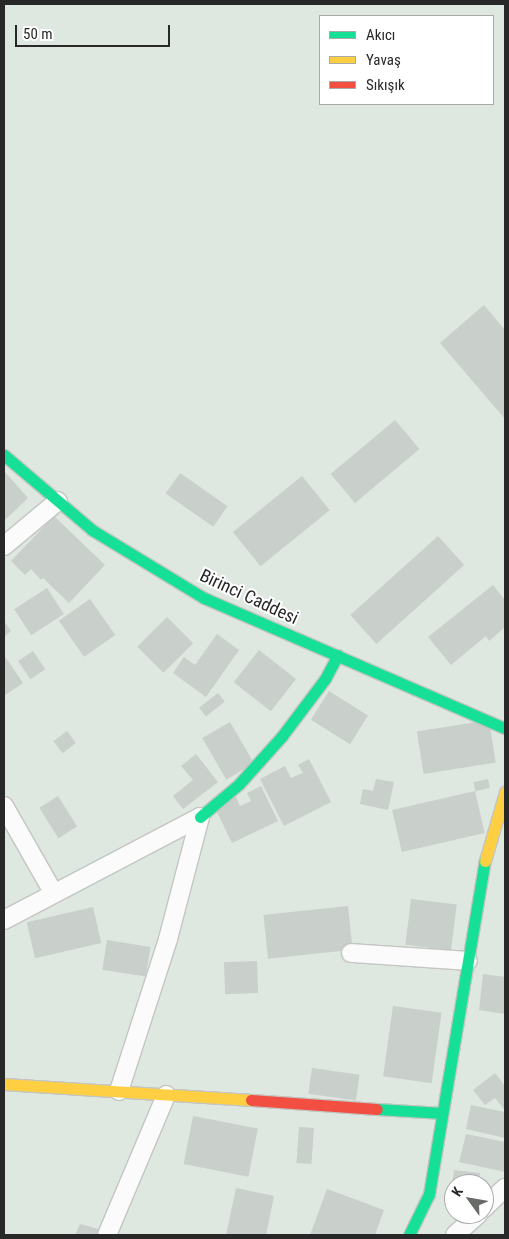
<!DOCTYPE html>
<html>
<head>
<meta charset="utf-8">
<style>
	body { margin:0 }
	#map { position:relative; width:509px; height:1239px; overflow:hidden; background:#dee7e0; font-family:"Roboto Condensed",sans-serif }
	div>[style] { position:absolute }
	.building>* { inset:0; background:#c9cfca; transform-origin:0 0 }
	.roads { filter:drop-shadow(1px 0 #c3c5c3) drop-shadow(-1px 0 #c3c5c3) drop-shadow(0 1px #c3c5c3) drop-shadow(0 -1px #c3c5c3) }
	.street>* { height:18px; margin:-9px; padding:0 9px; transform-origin:9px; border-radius:9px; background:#fafbfa }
	.fast>* { height:11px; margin:-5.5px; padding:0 5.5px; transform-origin:5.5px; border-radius:5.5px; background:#16e098 }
	.slow>* { height:11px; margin:-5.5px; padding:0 5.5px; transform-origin:5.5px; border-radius:5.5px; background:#ffcf43 }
	.jam>* { height:11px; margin:-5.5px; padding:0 5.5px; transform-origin:5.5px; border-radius:5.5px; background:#f24e42 }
	span { translate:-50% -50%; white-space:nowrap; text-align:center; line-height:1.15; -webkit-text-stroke:4px #fff; paint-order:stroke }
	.street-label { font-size:18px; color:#282828 }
	.frame { position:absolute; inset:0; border:5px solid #282828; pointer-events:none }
	.legend { position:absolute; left:319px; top:15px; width:175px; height:90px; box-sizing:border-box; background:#fff; border:1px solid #a9a9a9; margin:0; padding:6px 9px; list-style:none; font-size:15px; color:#282828 }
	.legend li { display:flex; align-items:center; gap:10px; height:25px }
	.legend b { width:25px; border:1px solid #a9a9a9 }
	.north { position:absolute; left:444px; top:1174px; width:50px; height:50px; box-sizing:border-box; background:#fff; border:1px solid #a9a9a9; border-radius:50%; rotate:302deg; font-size:14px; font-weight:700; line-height:20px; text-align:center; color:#282828 }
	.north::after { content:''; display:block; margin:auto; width:18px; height:22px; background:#686b68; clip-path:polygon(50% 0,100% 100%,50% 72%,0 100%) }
	.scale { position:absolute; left:15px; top:25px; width:155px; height:22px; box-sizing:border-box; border:2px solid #282828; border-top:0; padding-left:6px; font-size:15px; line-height:18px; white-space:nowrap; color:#282828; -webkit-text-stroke:4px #fff; paint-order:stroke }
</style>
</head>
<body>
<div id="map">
	<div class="building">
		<div style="clip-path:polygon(484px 305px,505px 330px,505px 419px,440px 343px)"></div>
		<div style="left:395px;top:420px;width:38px;height:84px;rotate:50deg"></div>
		<div style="clip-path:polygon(4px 471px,28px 498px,4px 521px)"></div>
		<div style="left:180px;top:473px;width:58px;height:25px;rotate:35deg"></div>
		<div style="left:302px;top:476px;width:44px;height:89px;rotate:51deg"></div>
		<div style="clip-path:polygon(54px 516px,105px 565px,69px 603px,43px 578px,41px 580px,31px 569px,25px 575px,11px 561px)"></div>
		<div style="left:438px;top:536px;width:39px;height:118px;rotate:48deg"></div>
		<div style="clip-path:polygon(493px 585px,505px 600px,505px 627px,489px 641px,486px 636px,451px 665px,428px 637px)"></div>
		<div style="left:47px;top:588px;width:31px;height:39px;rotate:57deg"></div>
		<div style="left:90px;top:599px;width:44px;height:38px;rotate:55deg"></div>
		<div style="left:167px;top:617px;width:37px;height:42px;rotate:45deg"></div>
		<div style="clip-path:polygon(4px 621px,11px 631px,4px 637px)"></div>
		<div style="clip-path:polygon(217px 634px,239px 650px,206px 697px,173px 673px,184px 657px,195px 665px)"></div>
		<div style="left:259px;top:650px;width:47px;height:41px;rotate:38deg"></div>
		<div style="left:33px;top:651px;width:22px;height:18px;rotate:56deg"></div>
		<div style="clip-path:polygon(4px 655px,23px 683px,4px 696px)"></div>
		<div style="left:329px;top:691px;width:46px;height:34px;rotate:32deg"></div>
		<div style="left:218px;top:693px;width:11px;height:24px;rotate:52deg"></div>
		<div style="left:489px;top:720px;width:43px;height:73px;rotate:81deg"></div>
		<div style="left:230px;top:722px;width:48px;height:32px;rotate:60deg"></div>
		<div style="left:67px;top:731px;width:15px;height:17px;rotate:53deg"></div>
		<div style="clip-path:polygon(196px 754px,218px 782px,183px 809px,173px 796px,193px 780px,181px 766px)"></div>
		<div style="clip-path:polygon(309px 759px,331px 802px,284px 826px,260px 779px,285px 766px,291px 778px,303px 773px,298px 765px)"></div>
		<div style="clip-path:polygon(376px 779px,394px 782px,388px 810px,360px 804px,363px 789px,373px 791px)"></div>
		<div style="left:488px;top:779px;width:9px;height:15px;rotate:77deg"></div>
		<div style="clip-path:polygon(261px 786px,278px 821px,232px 843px,214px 806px,235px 795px,240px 806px,251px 801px,247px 793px)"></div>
		<div style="left:475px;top:791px;width:43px;height:85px;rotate:77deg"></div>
		<div style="left:58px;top:796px;width:36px;height:22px;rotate:58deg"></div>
		<div style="left:411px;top:899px;width:46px;height:46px;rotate:7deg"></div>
		<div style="left:348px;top:906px;width:44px;height:85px;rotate:84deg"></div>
		<div style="left:93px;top:907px;width:37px;height:68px;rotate:77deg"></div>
		<div style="left:107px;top:940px;width:44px;height:30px;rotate:9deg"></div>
		<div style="left:257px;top:961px;width:32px;height:33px;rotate:88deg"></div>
		<div style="clip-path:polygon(483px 974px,505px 977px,505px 1014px,479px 1010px)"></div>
		<div style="left:393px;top:1006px;width:49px;height:71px;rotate:8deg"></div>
		<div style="left:312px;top:1068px;width:48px;height:26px;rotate:8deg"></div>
		<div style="clip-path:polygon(495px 1073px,505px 1086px,504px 1109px,495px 1098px,485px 1105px,473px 1090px)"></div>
		<div style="clip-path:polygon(471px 1105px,505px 1112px,505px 1138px,466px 1129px)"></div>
		<div style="left:193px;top:1116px;width:66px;height:49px;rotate:11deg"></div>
		<div style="left:299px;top:1127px;width:15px;height:36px;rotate:4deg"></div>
		<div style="clip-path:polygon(466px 1134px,505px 1142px,505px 1172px,459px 1162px)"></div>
		<div style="clip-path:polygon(454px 1170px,480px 1173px,479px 1184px,454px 1184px,454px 1206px,450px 1205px)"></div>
		<div style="clip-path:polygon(236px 1188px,274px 1196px,266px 1235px,226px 1235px)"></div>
		<div style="clip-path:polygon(327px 1189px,384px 1210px,375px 1235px,310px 1235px)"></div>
		<div style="clip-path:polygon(80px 1224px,102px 1230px,100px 1235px,75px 1235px)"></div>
	</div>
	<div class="roads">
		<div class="street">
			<div style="left:4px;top:546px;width:70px;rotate:-39.8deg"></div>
			<div style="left:4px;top:806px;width:99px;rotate:60.3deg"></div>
			<div style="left:4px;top:920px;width:221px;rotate:-27.7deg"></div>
			<div style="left:351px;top:953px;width:117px;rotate:3.9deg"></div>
			<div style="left:119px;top:1091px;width:160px;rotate:-72.1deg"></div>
			<div style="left:168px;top:939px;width:126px;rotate:-75.3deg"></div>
			<div style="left:484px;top:1208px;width:29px;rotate:-44deg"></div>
			<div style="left:107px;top:1235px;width:152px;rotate:-67.1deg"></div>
			<div style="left:455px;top:1235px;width:31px;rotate:-42deg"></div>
		</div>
		<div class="fast">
			<div style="left:4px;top:455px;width:116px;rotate:40.4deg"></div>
			<div style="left:92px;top:530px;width:131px;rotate:31.3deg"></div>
			<div style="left:204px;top:598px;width:328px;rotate:23.4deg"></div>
			<div style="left:200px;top:817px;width:51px;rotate:-40.2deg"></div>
			<div style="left:239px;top:784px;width:64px;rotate:-48.1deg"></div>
			<div style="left:282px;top:736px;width:71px;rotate:-53deg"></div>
			<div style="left:325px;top:679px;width:27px;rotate:-62deg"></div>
			<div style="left:377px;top:1109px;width:65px;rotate:3.5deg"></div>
			<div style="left:409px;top:1235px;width:46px;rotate:-64deg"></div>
			<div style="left:429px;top:1194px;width:338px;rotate:-80.5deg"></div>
		</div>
		<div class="slow">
			<div style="left:485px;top:861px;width:72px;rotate:-73.8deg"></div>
			<div style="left:4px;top:1084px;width:248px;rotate:3.7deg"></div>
		</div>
		<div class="jam">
			<div style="left:251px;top:1100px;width:126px;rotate:4.1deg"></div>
		</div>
	</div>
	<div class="street-label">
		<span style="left:249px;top:597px;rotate:25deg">Birinci Caddesi</span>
	</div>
	<div class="frame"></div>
	<ul class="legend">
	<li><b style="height:6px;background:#16e098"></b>Akıcı</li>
	<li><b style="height:6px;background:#ffcf43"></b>Yavaş</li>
	<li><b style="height:6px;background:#f24e42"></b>Sıkışık</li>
	</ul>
	<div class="north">K</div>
	<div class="scale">50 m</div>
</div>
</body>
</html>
